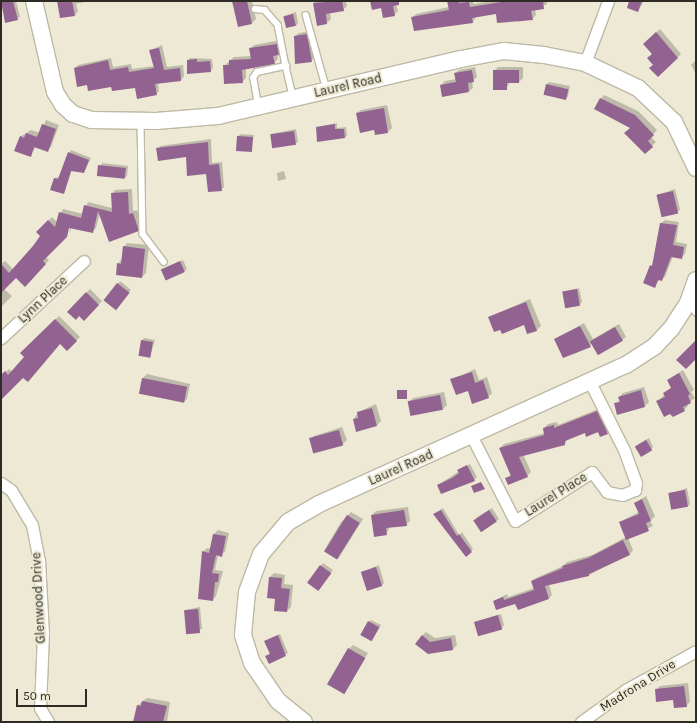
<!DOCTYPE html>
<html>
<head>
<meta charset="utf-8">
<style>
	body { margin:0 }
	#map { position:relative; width:697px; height:723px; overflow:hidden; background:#ede9d4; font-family:Karla,sans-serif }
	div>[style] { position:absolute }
	.shadow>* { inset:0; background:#0003; transform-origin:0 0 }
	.building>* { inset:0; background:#926390; transform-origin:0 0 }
	.roads { filter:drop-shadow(1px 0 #bdb9a5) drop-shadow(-1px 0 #bdb9a5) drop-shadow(0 1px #bdb9a5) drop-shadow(0 -1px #bdb9a5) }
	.lane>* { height:5.5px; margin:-2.75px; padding:0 2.75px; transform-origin:2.75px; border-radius:2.75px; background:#fff }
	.street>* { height:11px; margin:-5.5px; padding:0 5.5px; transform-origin:5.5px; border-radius:5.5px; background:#fff }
	.secondary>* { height:16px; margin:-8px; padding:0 8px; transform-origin:8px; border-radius:8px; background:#fff }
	span { translate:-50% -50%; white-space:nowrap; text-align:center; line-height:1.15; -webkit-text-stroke:4px #ede9d4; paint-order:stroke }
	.street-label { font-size:13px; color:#2d2b24 }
	.frame { position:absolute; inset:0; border:2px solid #2d2b24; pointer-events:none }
	.scale { position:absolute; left:16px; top:689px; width:71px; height:18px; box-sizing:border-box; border:2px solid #2d2b24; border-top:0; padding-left:5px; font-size:12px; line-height:14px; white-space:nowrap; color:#2d2b24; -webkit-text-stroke:3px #ede9d4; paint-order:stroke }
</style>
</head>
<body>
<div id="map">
	<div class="shadow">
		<div style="clip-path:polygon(1px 1px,16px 1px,20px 17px,6px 22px)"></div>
		<div style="clip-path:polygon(58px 1px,89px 1px,76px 4px,78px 11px,75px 15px)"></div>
		<div style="clip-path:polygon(233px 1px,252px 1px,256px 19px,252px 23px)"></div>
		<div style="clip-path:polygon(316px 1px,346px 1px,347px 6px,343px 10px,330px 12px,331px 19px,327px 23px,314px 3px)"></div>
		<div style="clip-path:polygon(371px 1px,402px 1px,396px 4px,398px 11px,394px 15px)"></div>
		<div style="clip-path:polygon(448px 1px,473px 1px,474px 4px,491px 1px,547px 1px,547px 4px,535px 9px,536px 15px,532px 19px,518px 22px,517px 19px,496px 13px,476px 17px,473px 22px,412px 18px,416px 14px,449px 7px)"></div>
		<div style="clip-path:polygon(630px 1px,644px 1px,638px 11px)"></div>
		<div style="clip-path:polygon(296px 12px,298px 23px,296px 26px,284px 16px)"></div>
		<div style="clip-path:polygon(660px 29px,681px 54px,677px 58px,654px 65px,648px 40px)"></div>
		<div style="clip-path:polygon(311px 31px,315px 57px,311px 61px,295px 36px,299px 33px)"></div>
		<div style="clip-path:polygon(281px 40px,283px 50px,277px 54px,278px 59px,274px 63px,246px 69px,246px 78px,242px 82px,224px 66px,234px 57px,251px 56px,250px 49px,254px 45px)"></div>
		<div style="clip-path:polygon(162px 45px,167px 67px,183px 65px,184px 76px,181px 80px,158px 83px,159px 91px,156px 94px,135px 87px,88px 84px,75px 68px,78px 65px,111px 58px,113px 67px,131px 64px,132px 69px,154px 66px,151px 50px)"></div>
		<div style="clip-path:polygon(190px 58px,212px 59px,213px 68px,210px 71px,188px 60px)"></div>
		<div style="clip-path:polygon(696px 60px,696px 74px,691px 65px)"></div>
		<div style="clip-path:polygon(475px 67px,477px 77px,472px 81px,473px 88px,469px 91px,441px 85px,445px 81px,456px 79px,455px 73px,459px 70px)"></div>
		<div style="clip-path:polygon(498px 67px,523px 67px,523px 78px,519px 82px,510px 82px,506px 89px,494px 71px)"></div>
		<div style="clip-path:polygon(549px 82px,570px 86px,568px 96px,566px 99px,547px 84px)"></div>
		<div style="clip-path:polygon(604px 95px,638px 111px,657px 130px,651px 137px,656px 142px,645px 153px,631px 128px,601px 99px)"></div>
		<div style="clip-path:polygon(387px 105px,392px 128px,388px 132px,375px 129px,357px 113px,361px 110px)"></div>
		<div style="clip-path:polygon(46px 120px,59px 125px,51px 147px,47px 150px,36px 147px,30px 156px,20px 137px,31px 130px,40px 133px)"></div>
		<div style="clip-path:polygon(337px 123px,337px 128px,346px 127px,347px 135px,345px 138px,317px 127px)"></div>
		<div style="clip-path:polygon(296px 129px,298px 142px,295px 144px,271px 134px)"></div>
		<div style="clip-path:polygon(241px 134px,254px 135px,251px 151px,238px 136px)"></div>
		<div style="clip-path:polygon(211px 139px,212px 163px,222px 162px,224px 187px,221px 190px,207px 173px,187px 156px,157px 149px,160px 146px)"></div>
		<div style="clip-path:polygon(71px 150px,91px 158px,84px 172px,72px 170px,64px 193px,54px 178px,60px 177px)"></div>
		<div style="clip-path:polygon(102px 163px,128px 166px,127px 176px,125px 178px,98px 175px)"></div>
		<div style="clip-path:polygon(284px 171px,286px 179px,278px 181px,277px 173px)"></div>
		<div style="clip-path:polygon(132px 189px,133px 211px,137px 210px,142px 226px,138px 230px,100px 213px,96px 228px,92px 232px,72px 227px,69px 234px,71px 223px,46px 257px,49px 260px,29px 282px,16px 277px,4px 289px,12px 296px,1px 307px,1px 264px,5px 261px,13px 269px,42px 236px,37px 232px,52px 217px,57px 222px,63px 209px,83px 214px,88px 202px,112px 208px,112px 194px,115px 190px)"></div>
		<div style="clip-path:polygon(675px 189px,680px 209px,678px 212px,658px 195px)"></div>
		<div style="clip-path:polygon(665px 220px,679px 222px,676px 242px,687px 244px,685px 254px,681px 258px,673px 256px,665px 277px,660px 279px,655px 286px,644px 282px,654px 262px,661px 223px)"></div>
		<div style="clip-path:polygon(127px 243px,149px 245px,146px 273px,142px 277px,118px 264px,122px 259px,124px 247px)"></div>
		<div style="clip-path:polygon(183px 260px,187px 269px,184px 271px,162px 270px)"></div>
		<div style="left:120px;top:281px;width:14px;height:25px;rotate:39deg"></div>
		<div style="clip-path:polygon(579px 288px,582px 302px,579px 305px,563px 292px)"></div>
		<div style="clip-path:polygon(90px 289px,102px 301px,84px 320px,79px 315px,69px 312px)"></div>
		<div style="clip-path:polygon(530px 299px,541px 326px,537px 330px,528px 333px,525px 324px,501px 328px,489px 317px)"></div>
		<div style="clip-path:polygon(59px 316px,80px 337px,67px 350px,60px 343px,1px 394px,1px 376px,9px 369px,12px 372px,25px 357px,21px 353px)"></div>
		<div style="clip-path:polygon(584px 323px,593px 339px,619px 324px,626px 337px,622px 340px,592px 344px,574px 354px,555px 339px)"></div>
		<div style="clip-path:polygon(144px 338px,155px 340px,150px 357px,142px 340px)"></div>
		<div style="clip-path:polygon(475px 369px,479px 380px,487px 377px,492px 393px,488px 397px,451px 380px)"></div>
		<div style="clip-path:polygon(683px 370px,694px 390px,691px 392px,695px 398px,687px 404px,688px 406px,684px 410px,657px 402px,672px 387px,668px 380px)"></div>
		<div style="clip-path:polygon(147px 374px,190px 384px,187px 399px,183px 403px,140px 393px,143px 378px)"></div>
		<div style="clip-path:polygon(644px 387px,649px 402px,645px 406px,618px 414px,615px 404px,620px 400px,619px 397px,623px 393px)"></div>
		<div style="clip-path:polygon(444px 392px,447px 405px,443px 409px,412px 415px,409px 402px,413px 398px)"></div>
		<div style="clip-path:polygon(376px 404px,381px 421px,377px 425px,357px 430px,354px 419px,358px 412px)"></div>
		<div style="clip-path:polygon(601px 408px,611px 429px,607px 433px,585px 432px,568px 438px,565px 444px,523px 454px,531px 472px,527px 476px,507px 478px,511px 474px,500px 448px,504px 444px,545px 433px,544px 428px,548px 424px,557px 422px,558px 425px)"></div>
		<div style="clip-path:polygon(342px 427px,347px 440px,343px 444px,314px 453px,310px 440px,314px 436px)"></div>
		<div style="clip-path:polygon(649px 438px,653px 447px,651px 450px,635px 446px)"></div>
		<div style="clip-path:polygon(470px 464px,477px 477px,474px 480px,438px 485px)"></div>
		<div style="clip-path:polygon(687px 488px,690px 504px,688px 506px,669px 494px)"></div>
		<div style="clip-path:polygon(646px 496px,655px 516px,650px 521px,653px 526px,628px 538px,633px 550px,630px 554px,589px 575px,549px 584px,552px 595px,549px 598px,516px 603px,494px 601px,507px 594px,508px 597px,534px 588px,532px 581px,536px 578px,563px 566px,567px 562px,592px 555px,626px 537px,620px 522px,639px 512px,635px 503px)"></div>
		<div style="clip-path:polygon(408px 507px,410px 521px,406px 525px,390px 527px,386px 534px,372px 515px,376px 511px)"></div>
		<div style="clip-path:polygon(443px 508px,459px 535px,462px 532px,473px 549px,466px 556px,437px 512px)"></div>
		<div style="clip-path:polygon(492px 508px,499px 519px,481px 531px,476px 518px)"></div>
		<div style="clip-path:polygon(351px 512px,363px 519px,338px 559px,324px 551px,341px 522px)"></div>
		<div style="clip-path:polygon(218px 530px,229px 533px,225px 552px,218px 555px,215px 570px,223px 571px,216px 596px,213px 600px,203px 552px,207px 548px,211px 549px,214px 534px)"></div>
		<div style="clip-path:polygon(323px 563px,333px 570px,318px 590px,321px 566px)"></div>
		<div style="clip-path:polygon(379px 565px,384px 583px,382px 585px,362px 572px)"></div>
		<div style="clip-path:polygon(274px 573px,285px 575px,284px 584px,293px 585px,291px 607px,287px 611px,277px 598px,270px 577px)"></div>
		<div style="clip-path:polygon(200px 607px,202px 629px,187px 633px,185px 610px)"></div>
		<div style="clip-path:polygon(501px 614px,504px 625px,502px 628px,479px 635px,475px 623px,478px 621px)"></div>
		<div style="clip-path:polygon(371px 620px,381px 625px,372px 640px,369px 622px)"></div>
		<div style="clip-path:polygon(426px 632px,435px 638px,455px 635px,457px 645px,453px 649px,428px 653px,422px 636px)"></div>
		<div style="clip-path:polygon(280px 634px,288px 653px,269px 662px,267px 656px,270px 653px,265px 641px)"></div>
		<div style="clip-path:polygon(353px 645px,368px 653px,344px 693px,349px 649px)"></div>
		<div style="clip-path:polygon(688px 683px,690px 702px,686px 706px,656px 690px,660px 686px)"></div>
		<div style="clip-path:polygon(147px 698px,170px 702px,167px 722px,134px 722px,138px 705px)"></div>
	</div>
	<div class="building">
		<div style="clip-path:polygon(1px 1px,13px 1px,18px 20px,5px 23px)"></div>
		<div style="clip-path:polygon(57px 1px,72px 1px,75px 16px,60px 18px)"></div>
		<div style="clip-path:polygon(232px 1px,247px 1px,252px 24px,238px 27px)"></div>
		<div style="clip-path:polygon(342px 1px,344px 11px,326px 14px,327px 24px,317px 26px,313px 3px)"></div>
		<div style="clip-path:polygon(370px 1px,399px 1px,399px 5px,393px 6px,395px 16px,383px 18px,381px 8px,372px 10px)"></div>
		<div style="clip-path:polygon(447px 1px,459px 1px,459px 3px,469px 2px,470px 7px,508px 1px,543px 1px,544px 9px,531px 11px,533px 20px,497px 23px,496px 14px,472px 18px,473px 23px,414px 31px,411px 17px,449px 10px)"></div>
		<div style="clip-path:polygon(629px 1px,642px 1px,638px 12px,627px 8px)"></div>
		<div style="left:293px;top:14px;width:12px;height:10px;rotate:76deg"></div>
		<div style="clip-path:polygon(656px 32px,678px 58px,658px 77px,649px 68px,653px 65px,647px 58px,652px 54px,643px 44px)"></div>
		<div style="clip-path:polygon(307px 34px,312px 62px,295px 64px,294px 36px)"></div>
		<div style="clip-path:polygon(277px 44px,279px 55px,273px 56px,275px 64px,242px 70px,243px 83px,224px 84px,223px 65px,229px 65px,229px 60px,251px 59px,249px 48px)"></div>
		<div style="clip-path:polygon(159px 48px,164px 70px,180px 68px,181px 81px,155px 84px,157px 95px,137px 99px,135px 88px,112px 91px,111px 87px,88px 91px,87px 85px,77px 87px,74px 68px,108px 60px,110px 70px,128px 67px,129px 72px,154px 68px,149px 50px)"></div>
		<div style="clip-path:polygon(197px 59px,197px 62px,210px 61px,211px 72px,187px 74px,187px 60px)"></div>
		<div style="clip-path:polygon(472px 70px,474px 82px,468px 83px,469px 92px,442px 97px,440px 85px,456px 82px,454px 73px)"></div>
		<div style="clip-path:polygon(493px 70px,519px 70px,519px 83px,507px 83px,507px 90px,493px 90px)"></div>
		<div style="left:546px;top:84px;width:23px;height:11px;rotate:13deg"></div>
		<div style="clip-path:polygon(600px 98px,635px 115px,654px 135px,648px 141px,653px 147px,645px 154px,624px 133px,630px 128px,594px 109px)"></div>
		<div style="clip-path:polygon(384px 108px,388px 133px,375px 135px,374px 130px,360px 133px,356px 113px)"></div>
		<div style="clip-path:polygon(42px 124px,56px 129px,48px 152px,34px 147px,31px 157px,14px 151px,20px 136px,24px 138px,26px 133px,37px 137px)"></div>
		<div style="clip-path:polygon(335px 124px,335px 129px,344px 129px,345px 138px,317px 142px,316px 127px)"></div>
		<div style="left:294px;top:131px;width:14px;height:24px;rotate:82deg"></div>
		<div style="left:237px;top:136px;width:16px;height:15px;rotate:4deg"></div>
		<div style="clip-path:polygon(208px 142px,209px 165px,219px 164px,222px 191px,208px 192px,206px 174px,187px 176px,186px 157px,158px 161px,156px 148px)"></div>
		<div style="clip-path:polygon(68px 152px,89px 160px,84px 173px,71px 171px,64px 194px,50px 190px,54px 178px,58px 179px)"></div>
		<div style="left:98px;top:165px;width:28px;height:11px;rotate:6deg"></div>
		<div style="left:673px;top:191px;width:23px;height:17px;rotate:77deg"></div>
		<div style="clip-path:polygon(128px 192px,129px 214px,133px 213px,139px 231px,109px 242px,98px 211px,93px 233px,69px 228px,67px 237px,43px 261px,46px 264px,25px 287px,16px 278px,1px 293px,1px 264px,9px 273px,33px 246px,40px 236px,36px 232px,48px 220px,55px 227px,59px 212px,81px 218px,84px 205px,112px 212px,111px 193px)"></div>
		<div style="clip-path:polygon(660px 223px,677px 225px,673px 245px,684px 247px,682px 259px,671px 257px,662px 281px,658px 280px,655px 288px,643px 283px,650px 265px,652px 266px)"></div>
		<div style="clip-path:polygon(123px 246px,145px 249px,142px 278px,116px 275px,117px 263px,121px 264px)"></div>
		<div style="left:180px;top:261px;width:12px;height:21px;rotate:66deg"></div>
		<div style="left:117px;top:283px;width:16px;height:22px;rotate:38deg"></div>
		<div style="left:577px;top:289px;width:17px;height:15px;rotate:80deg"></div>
		<div style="clip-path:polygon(86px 292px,99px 305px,84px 321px,79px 316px,76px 320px,67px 312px)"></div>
		<div style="clip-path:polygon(526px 302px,537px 331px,527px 334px,524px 325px,502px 334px,500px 330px,494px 332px,488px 317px)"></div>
		<div style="clip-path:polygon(55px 319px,77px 341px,67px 351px,60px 344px,28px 382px,23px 378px,1px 400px,1px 375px,5px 371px,8px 375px,24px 357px,20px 353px)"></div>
		<div style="clip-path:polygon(580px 326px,591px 347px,563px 358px,554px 339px)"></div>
		<div style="left:615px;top:327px;width:16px;height:29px;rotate:60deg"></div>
		<div style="left:141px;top:340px;width:12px;height:16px;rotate:9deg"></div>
		<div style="clip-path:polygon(696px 340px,696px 359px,686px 369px,676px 360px)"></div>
		<div style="clip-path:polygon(472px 372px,475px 383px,483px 380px,489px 398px,472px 404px,468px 391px,456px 395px,450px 379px)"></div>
		<div style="clip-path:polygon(679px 373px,690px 394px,688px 396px,691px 403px,683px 407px,685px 411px,673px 417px,670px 414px,664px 417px,656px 401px,665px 397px,663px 393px,671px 388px,667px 380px)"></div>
		<div style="left:142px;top:378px;width:46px;height:16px;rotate:11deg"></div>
		<div style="left:397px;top:390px;width:10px;height:9px"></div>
		<div style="clip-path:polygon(641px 390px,645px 407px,617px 415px,614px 403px,620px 402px,618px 397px)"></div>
		<div style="left:440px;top:395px;width:15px;height:33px;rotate:79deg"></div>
		<div style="clip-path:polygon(372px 408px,377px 426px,356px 432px,353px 419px,358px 418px,357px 412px)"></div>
		<div style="clip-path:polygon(597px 411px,608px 434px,600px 437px,598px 432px,586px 437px,585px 433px,565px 441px,565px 445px,519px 457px,528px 477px,508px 485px,505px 478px,511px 476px,499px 448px,544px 435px,543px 428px,554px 425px,554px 428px)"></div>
		<div style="left:339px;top:430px;width:16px;height:31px;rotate:75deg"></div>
		<div style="left:646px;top:440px;width:12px;height:13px;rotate:59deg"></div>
		<div style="clip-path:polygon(467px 465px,475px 481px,441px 494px,437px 485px,452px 478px,459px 473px,457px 470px)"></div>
		<div style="clip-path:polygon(481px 482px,485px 489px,474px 493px,471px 486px)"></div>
		<div style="left:685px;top:490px;width:17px;height:17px;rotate:80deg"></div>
		<div style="clip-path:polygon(642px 499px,651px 521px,646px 523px,649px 531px,626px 540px,619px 522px,639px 514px,634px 503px)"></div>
		<div style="clip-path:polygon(404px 510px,407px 526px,386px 528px,387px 535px,374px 537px,371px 515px)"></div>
		<div style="clip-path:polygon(441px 510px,457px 536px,459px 534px,472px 552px,466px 557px,433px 514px)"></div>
		<div style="left:489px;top:510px;width:14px;height:19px;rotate:56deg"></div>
		<div style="left:347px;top:515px;width:15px;height:43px;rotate:32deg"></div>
		<div style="clip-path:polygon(213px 534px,226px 536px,222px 557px,216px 555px,212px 573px,219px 574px,218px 582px,215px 582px,213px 601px,198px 599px,202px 551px,209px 553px)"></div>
		<div style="clip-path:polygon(623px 540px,630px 555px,589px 574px,589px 576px,545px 586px,549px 599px,518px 610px,515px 604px,496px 610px,493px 601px,503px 597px,504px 600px,534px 590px,531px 581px,563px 568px,562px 566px,588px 558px)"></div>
		<div style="left:320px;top:565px;width:14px;height:22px;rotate:36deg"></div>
		<div style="left:376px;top:567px;width:20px;height:16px;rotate:72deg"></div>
		<div style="clip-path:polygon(269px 577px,282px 578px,281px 588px,290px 589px,287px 612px,274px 611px,275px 599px,267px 598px)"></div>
		<div style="left:198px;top:609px;width:24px;height:14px;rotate:85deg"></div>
		<div style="left:498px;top:615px;width:15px;height:25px;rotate:74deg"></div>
		<div style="left:368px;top:621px;width:13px;height:16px;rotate:29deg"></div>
		<div style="clip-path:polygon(278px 635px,286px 656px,269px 664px,265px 656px,270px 654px,264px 641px)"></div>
		<div style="clip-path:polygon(422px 635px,430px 642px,451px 638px,453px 650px,428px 654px,415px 644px)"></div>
		<div style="left:348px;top:648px;width:20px;height:42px;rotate:30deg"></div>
		<div style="clip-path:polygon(684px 686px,687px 707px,674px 708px,673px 700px,656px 702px,655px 689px)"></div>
		<div style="clip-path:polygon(142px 701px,167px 706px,163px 722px,133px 722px,137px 705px,141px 706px)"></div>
	</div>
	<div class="roads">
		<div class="lane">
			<div style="left:255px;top:9px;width:10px;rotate:6deg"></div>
			<div style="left:265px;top:10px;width:20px;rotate:49deg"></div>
			<div style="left:278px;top:25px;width:42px;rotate:79deg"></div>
			<div style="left:306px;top:15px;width:78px;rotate:74.4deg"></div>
			<div style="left:258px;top:105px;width:27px;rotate:-100deg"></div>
			<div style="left:253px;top:78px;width:7px;rotate:-56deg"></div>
			<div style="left:257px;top:72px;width:30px;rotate:-12deg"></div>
			<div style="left:286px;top:66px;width:31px;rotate:77deg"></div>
			<div style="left:141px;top:122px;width:112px;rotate:89deg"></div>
			<div style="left:143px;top:234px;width:35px;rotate:53deg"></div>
			<div style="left:689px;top:304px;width:11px;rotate:49deg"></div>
		</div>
		<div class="street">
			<div style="left:585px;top:63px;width:66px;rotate:-69.6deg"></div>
			<div style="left:1px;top:338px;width:113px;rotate:-42.9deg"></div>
			<div style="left:472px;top:437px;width:94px;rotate:62.9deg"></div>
			<div style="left:515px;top:521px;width:91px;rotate:-32.5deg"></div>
			<div style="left:592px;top:472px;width:25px;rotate:53deg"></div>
			<div style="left:607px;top:492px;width:15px;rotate:11deg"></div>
			<div style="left:622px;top:495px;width:14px;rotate:-21deg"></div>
			<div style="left:635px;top:490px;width:7px;rotate:-82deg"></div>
			<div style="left:636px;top:483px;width:33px;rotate:-110deg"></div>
			<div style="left:625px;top:452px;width:78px;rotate:-116.6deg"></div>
			<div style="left:1px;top:483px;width:12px;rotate:35deg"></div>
			<div style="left:11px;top:490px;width:41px;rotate:59deg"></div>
			<div style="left:32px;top:525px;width:36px;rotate:79deg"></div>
			<div style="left:39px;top:560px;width:73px;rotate:86.9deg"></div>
			<div style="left:43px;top:633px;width:75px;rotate:92.3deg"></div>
			<div style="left:40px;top:708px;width:16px;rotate:60deg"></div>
			<div style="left:581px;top:722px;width:57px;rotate:-35.7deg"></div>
			<div style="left:627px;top:689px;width:79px;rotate:-28.8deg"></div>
		</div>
		<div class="secondary">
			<div style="left:34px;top:1px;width:93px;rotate:77deg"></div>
			<div style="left:55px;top:92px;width:15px;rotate:58deg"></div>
			<div style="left:63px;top:105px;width:13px;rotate:42deg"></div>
			<div style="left:73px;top:114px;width:19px;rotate:18deg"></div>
			<div style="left:91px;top:120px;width:65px;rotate:0.9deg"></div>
			<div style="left:156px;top:121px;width:62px;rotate:-4.6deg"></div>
			<div style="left:218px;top:116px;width:250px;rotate:-13.2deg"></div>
			<div style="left:461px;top:59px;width:44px;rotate:-10.5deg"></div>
			<div style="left:504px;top:51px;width:40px;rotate:5.7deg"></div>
			<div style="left:544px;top:55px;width:42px;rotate:11deg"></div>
			<div style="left:585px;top:63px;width:59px;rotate:25.3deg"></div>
			<div style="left:638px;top:88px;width:50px;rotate:43.4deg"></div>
			<div style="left:674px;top:122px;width:51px;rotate:64.4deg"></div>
			<div style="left:304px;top:722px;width:33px;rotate:-141deg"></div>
			<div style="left:278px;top:701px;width:46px;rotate:-124.4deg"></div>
			<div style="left:252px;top:663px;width:29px;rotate:-108deg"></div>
			<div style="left:243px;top:635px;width:43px;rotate:-84.7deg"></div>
			<div style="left:247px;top:592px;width:40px;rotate:-69.8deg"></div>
			<div style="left:261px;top:554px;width:42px;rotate:-49.8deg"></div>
			<div style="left:288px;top:522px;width:36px;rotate:-30deg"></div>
			<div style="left:319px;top:504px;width:337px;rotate:-24.4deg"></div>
			<div style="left:626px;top:365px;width:33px;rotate:-33deg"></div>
			<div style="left:654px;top:347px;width:25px;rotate:-47deg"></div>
			<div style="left:671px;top:329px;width:31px;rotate:-57deg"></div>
			<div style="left:688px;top:303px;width:24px;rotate:-71deg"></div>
		</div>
	</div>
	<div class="street-label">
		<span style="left:348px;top:86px;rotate:-13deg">Laurel Road</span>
		<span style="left:43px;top:300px;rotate:-43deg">Lynn Place</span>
		<span style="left:401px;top:468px;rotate:-24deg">Laurel Road</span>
		<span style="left:556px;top:495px;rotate:-32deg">Laurel Place</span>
		<span style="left:39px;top:598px;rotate:-93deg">Glenwood Drive</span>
		<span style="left:638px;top:686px;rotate:-32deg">Madrona Drive</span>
	</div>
	<div class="frame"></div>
	<div class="scale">50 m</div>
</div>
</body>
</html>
